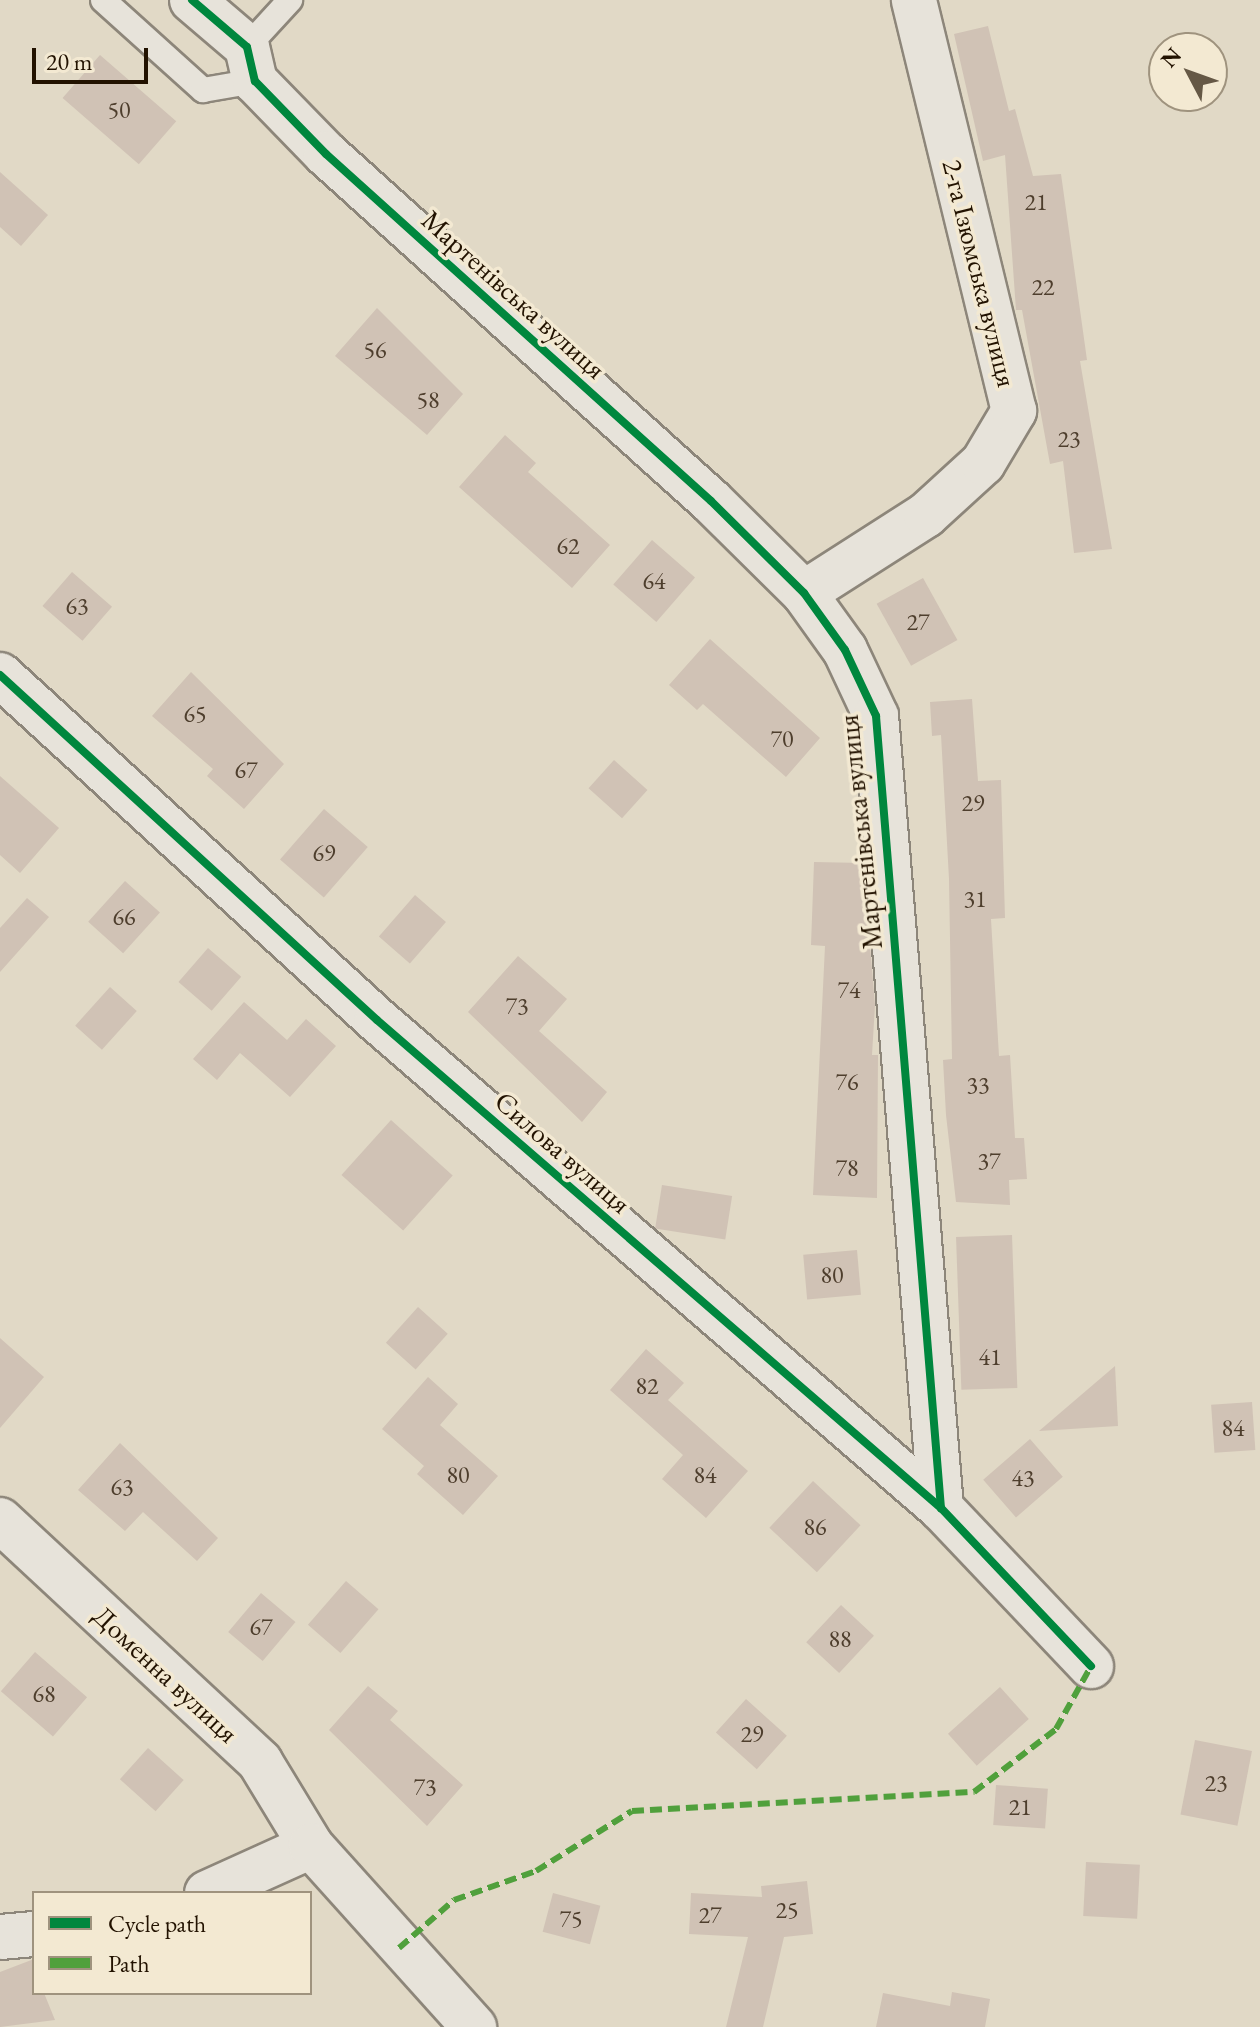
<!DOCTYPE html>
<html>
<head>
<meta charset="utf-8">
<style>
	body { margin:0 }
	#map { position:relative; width:1260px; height:2027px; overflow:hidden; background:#e1d9c6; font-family:"EB Garamond",serif }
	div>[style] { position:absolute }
	.building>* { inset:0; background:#d0c2b5; transform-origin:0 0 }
	.roads { filter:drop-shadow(2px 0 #8d867a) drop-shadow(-2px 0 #8d867a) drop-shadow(0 2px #8d867a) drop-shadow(0 -2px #8d867a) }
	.service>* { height:24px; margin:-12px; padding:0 12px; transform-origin:12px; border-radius:12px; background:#e7e3da }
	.minor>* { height:44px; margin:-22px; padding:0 22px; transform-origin:22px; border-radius:22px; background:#e7e3da }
	.quiet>* { height:6px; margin-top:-3px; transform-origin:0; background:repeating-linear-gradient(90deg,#50a03c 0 12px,transparent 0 18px) }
	.cycleway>* { height:8px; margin:-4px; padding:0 4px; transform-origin:4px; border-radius:4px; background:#00873e }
	span { translate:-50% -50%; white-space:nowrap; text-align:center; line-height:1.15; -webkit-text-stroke:7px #f3e9d2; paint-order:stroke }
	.number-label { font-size:24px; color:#4e3e2d }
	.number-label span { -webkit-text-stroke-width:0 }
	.street-label { font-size:28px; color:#221200 }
	.legend { position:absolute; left:32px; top:1891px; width:280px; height:104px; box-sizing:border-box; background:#f3e9d2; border:2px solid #9f937e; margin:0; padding:10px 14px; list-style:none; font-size:24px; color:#221200 }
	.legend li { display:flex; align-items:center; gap:16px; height:40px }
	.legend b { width:40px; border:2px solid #9f937e }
	.north { position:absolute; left:1148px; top:32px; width:80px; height:80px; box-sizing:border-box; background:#f3e9d2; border:2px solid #9f937e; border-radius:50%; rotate:311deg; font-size:22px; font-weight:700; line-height:32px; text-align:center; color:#221200 }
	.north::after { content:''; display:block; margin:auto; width:28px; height:36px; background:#655845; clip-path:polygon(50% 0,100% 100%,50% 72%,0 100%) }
	.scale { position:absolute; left:32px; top:48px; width:116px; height:36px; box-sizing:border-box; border:4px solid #221200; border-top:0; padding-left:10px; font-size:24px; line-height:28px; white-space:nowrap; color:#221200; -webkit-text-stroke:6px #f3e9d2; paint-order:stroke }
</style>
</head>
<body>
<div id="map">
	<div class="building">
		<div style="clip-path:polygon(988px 26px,1009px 111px,1015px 109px,1033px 176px,1061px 174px,1087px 360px,1080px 361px,1112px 549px,1074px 553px,1063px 461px,1050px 464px,1022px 310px,1016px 310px,1005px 155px,983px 161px,954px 34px)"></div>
		<div style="left:100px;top:55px;width:101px;height:57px;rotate:41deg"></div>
		<div style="clip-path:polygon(0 172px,48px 215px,21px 246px,0 227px)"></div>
		<div style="clip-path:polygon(377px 308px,463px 394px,427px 435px,335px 356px)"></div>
		<div style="clip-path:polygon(505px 435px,536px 463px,528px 472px,610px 545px,572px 588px,459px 487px)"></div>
		<div style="left:652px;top:540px;width:57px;height:59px;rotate:41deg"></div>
		<div style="left:72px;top:572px;width:53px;height:45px;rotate:41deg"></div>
		<div style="left:923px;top:578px;width:71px;height:53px;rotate:61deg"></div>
		<div style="clip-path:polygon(710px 639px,820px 738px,786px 777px,703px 704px,697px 710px,669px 685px)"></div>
		<div style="clip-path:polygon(191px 672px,284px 764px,244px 809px,207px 776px,213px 769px,152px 716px)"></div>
		<div style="clip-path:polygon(972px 699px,978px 781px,1001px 780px,1005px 918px,991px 919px,999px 1056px,1010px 1055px,1015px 1138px,1024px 1138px,1027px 1179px,1009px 1180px,1010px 1205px,956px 1202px,946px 1115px,943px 1060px,952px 1059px,949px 879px,941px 735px,932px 736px,930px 702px)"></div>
		<div style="left:614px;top:760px;width:45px;height:38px;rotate:42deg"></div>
		<div style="clip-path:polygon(0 776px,59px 828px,20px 873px,0 855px)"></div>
		<div style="left:324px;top:809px;width:58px;height:67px;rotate:41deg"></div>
		<div style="clip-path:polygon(814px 862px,863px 863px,875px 1005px,872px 1055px,878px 1055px,877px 1198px,813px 1195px,825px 946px,811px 945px)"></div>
		<div style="left:125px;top:881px;width:47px;height:55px;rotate:42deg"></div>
		<div style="left:415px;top:895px;width:41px;height:55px;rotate:41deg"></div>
		<div style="clip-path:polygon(27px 898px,49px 917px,0 972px,0 928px)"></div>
		<div style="left:208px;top:948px;width:44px;height:45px;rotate:41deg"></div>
		<div style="clip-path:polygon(518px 956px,567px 999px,539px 1031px,607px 1092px,582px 1122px,468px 1012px)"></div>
		<div style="left:110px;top:987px;width:36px;height:52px;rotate:42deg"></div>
		<div style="clip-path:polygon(244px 1002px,287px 1040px,306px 1019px,336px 1046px,290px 1097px,240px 1053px,217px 1080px,193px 1059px)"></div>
		<div style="left:391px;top:1120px;width:83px;height:74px;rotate:42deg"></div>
		<div style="left:662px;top:1185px;width:71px;height:44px;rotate:9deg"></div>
		<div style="left:1012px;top:1235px;width:153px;height:56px;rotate:88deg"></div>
		<div style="left:857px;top:1250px;width:45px;height:54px;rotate:85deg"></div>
		<div style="left:418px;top:1307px;width:40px;height:48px;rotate:42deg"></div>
		<div style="clip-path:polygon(0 1338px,44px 1377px,0 1428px)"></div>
		<div style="clip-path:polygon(646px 1349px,684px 1383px,668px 1400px,748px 1471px,706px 1518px,662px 1479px,683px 1455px,610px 1390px)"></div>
		<div style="clip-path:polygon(1115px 1366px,1118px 1426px,1039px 1431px)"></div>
		<div style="clip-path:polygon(428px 1377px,458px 1404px,440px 1425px,498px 1476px,463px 1515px,417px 1474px,424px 1466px,382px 1429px)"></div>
		<div style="left:1252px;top:1402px;width:48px;height:41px;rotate:86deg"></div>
		<div style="left:1030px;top:1439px;width:50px;height:62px;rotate:49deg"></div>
		<div style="clip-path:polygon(120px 1443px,218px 1538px,197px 1561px,143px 1512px,125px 1531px,78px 1490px)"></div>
		<div style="left:813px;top:1481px;width:65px;height:64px;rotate:43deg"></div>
		<div style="left:346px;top:1581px;width:43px;height:58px;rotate:41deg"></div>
		<div style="left:261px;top:1593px;width:45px;height:51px;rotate:40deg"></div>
		<div style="left:841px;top:1605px;width:45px;height:51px;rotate:43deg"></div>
		<div style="left:35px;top:1652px;width:69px;height:52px;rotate:41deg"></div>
		<div style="clip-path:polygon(368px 1686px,398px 1711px,390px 1720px,463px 1785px,427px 1826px,329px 1730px)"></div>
		<div style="left:1000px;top:1687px;width:43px;height:70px;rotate:48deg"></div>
		<div style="left:746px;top:1699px;width:55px;height:45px;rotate:42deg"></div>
		<div style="left:1195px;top:1740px;width:58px;height:76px;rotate:11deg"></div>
		<div style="left:148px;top:1748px;width:48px;height:42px;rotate:42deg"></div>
		<div style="left:996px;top:1785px;width:52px;height:40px;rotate:4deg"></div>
		<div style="left:1086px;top:1862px;width:54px;height:54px;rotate:3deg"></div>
		<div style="clip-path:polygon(807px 1881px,813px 1934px,784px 1937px,763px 2027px,726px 2027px,748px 1937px,689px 1934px,691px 1893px,762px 1897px,761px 1886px)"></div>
		<div style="left:553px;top:1893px;width:49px;height:40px;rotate:15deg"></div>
		<div style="clip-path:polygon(34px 1959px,34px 1993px,44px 1993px,55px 2020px,0 2027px,0 1972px)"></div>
		<div style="clip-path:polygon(952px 1992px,990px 1999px,985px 2027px,876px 2027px,883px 1993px,950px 2006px)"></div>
	</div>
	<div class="roads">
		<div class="service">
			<div style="left:103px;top:0;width:135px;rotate:42deg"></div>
			<div style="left:203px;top:90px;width:53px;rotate:-9.8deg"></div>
			<div style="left:247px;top:47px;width:64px;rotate:-47.5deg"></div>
		</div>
		<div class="minor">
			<div style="left:192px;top:0;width:72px;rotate:40.5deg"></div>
			<div style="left:247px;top:47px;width:35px;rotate:77deg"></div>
			<div style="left:255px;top:81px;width:102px;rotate:45.8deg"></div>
			<div style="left:326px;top:154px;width:518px;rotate:42.03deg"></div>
			<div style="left:711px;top:501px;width:131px;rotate:44.7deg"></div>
			<div style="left:804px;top:593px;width:70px;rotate:54.3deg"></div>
			<div style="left:845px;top:650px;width:73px;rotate:64.8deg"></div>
			<div style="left:876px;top:716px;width:795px;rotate:85.31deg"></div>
			<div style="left:804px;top:593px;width:145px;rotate:-32.6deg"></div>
			<div style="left:926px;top:515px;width:77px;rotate:-42.4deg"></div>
			<div style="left:983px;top:463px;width:61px;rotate:-59.2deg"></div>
			<div style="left:1014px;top:411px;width:423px;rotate:-103.7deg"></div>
			<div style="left:0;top:675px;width:511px;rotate:42.46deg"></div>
			<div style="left:377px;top:1020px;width:746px;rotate:40.87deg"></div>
			<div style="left:941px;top:1508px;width:218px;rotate:46.5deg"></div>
			<div style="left:0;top:1520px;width:355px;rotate:42.9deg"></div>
			<div style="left:260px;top:1762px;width:98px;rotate:58.7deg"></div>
			<div style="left:207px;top:1893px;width:114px;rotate:-24.3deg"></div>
			<div style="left:311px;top:1846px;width:244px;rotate:48deg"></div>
			<div style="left:0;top:1937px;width:34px;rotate:-5deg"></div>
		</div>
	</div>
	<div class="quiet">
		<div style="left:399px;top:1948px;width:73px;rotate:-41.1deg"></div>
		<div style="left:454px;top:1900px;width:87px;rotate:-19.5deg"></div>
		<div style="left:536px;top:1871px;width:113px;rotate:-32deg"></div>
		<div style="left:632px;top:1811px;width:343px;rotate:-3.2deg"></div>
		<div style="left:974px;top:1792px;width:103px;rotate:-37.5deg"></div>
		<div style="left:1056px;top:1729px;width:72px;rotate:-60.9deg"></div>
	</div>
	<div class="cycleway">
		<div style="left:192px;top:0;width:72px;rotate:40.5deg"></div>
		<div style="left:247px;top:47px;width:35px;rotate:77deg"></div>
		<div style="left:255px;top:81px;width:102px;rotate:45.8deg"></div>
		<div style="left:326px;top:154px;width:518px;rotate:42.03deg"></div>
		<div style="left:711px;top:501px;width:131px;rotate:44.7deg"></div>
		<div style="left:804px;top:593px;width:70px;rotate:54.3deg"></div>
		<div style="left:845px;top:650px;width:73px;rotate:64.8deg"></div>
		<div style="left:876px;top:716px;width:795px;rotate:85.31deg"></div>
		<div style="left:0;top:675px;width:511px;rotate:42.46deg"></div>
		<div style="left:377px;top:1020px;width:746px;rotate:40.87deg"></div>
		<div style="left:941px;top:1508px;width:218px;rotate:46.5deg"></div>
	</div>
	<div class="number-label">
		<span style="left:119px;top:110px">50</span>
		<span style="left:1036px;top:202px">21</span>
		<span style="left:1043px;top:287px">22</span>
		<span style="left:375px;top:350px">56</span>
		<span style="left:428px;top:400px">58</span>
		<span style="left:1069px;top:439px">23</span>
		<span style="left:568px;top:546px">62</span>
		<span style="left:654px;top:581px">64</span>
		<span style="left:77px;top:606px">63</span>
		<span style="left:918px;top:622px">27</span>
		<span style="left:195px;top:714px">65</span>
		<span style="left:782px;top:739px">70</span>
		<span style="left:246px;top:770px">67</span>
		<span style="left:973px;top:803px">29</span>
		<span style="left:324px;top:853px">69</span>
		<span style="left:975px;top:899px">31</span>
		<span style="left:124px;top:917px">66</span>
		<span style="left:849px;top:990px">74</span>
		<span style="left:517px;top:1006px">73</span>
		<span style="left:847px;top:1082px">76</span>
		<span style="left:978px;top:1085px">33</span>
		<span style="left:989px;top:1161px">37</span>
		<span style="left:847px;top:1168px">78</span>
		<span style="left:832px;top:1275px">80</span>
		<span style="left:990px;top:1357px">41</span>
		<span style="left:647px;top:1386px">82</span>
		<span style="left:1233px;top:1428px">84</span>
		<span style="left:458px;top:1475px">80</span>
		<span style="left:705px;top:1475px">84</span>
		<span style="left:1023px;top:1478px">43</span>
		<span style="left:122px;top:1487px">63</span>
		<span style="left:815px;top:1527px">86</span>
		<span style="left:261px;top:1627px">67</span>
		<span style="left:840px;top:1639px">88</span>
		<span style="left:44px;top:1694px">68</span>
		<span style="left:752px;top:1734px">29</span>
		<span style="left:1216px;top:1783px">23</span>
		<span style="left:425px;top:1787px">73</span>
		<span style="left:1020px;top:1807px">21</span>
		<span style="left:787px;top:1910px">25</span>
		<span style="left:710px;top:1915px">27</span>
		<span style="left:571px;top:1919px">75</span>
	</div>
	<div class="street-label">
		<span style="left:980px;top:273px;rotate:76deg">2-га Ізюмська вулиця</span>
		<span style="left:514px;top:294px;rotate:42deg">Мартенівська вулиця</span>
		<span style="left:860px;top:832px;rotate:-96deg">Мартенівська вулиця</span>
		<span style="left:563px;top:1152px;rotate:41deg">Силова вулиця</span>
		<span style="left:166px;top:1674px;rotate:43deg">Доменна вулиця</span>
	</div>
	<ul class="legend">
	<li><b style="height:10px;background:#00873e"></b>Cycle path</li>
	<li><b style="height:10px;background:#50a03c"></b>Path</li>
	</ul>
	<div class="north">N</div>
	<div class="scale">20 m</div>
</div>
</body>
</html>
